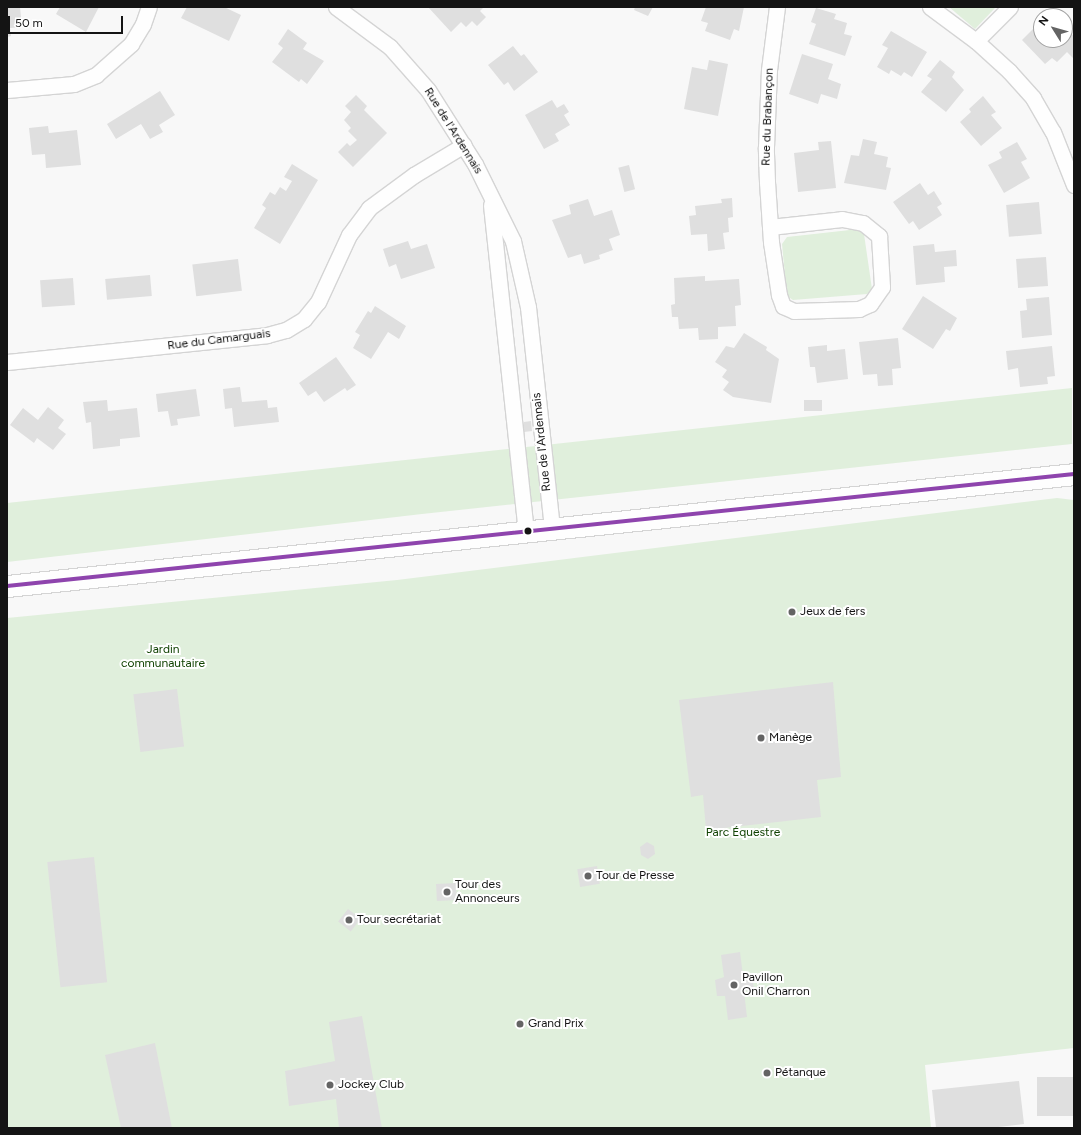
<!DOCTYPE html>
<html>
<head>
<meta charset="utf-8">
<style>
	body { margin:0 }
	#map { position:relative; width:1081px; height:1135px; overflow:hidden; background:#f8f8f8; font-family:Figtree,sans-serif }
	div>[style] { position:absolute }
	.green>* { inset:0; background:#e0efdc }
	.building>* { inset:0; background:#dfdfdf; transform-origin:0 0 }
	.roads { filter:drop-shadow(1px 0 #d4d4d4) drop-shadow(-1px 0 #d4d4d4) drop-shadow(0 1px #d4d4d4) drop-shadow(0 -1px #d4d4d4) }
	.street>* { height:15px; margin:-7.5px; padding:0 7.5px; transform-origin:7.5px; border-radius:7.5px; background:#fefefe }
	.secondary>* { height:21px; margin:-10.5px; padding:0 10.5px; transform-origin:10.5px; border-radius:10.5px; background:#fefefe }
	.bus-1>* { height:4px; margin:-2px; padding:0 2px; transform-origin:2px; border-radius:2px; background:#8e44ad }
	.dots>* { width:11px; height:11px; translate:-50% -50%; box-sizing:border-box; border:2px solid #fff; border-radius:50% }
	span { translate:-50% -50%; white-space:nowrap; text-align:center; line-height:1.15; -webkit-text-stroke:4px #fff; paint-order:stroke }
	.street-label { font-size:12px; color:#141414 }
	.poi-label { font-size:12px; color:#141414 }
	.left { translate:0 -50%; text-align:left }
	.park-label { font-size:12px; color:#104202 }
	.frame { position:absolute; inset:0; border:8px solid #141414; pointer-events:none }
	.north { position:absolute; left:1033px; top:8px; width:40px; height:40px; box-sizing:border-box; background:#fff; border:1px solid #a1a1a1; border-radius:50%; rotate:307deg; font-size:11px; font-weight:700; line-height:16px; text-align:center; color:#141414 }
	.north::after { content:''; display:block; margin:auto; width:14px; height:18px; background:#646464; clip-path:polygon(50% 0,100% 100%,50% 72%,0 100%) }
	.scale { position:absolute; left:8px; top:16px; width:115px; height:18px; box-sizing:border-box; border:2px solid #141414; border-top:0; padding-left:5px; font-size:12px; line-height:14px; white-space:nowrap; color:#141414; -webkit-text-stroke:3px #fff; paint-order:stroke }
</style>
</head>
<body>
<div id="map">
	<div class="green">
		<div style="clip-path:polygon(949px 7px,996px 7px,975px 29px)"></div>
		<div style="clip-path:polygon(859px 229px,864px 234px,872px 289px,867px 294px,793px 300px,787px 296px,782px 244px,787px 237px)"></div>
		<div style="clip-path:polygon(1072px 388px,1072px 444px,422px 514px,7px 562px,7px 503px)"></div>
		<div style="clip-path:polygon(1057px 498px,1074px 500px,1074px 1048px,925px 1065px,931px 1128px,7px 1128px,7px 618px,397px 580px)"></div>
	</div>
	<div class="building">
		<div style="clip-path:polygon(7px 7px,20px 7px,22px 27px,10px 28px,11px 36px,7px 37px)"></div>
		<div style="clip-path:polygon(60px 7px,99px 7px,86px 32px,56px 14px)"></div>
		<div style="clip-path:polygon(187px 7px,224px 7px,241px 15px,229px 41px,181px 18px)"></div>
		<div style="clip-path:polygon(428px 7px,484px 7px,480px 11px,486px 17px,477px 26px,472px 21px,466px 27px,461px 22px,451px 32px)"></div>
		<div style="clip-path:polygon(635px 7px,653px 7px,648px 16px,634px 10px)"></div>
		<div style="clip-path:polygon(706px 7px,744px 7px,739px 31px,734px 29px,730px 40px,705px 31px,708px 23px,701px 21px)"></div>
		<div style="clip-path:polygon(816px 8px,836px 14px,834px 19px,847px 23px,844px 34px,852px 36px,845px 56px,809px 44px,816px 24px,811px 22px)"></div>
		<div style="clip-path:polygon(1036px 26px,1041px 29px,1041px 40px,1065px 40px,1065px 27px,1074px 36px,1074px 59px,1067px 52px,1057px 62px,1052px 58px,1045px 64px,1022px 40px)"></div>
		<div style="clip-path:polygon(288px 29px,307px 43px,303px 49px,324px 61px,307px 84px,301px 79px,299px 82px,272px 62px,283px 48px,278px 44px)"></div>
		<div style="clip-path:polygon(891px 31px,927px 52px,912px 77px,904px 72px,901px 76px,891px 70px,889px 74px,877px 67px,888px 48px,882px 45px)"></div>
		<div style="clip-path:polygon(513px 46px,521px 56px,524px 54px,538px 72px,514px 91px,508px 82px,504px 85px,488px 65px)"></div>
		<div style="clip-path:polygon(802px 54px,833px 64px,828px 79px,841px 84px,837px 99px,821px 94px,818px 104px,789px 94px)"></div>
		<div style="clip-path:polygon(709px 60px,728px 64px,718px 116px,684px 109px,692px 67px,707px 70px)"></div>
		<div style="clip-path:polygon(940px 60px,955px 72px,952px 77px,964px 90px,946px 112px,921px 92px,932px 79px,927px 76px)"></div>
		<div style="clip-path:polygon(160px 91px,175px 115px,159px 125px,163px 132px,150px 139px,141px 124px,116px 139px,107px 124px)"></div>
		<div style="clip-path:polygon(356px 95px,367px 106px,364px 110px,387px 133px,353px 167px,338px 152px,347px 143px,350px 146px,357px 140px,348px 131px,351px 128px,344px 120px,351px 112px,345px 106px)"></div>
		<div style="clip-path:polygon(983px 96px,996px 112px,991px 115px,1002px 128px,981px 146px,960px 122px,971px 112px,969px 109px)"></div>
		<div style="clip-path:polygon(552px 100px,557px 108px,564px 104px,569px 112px,564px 115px,570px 125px,555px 134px,559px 141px,544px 149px,525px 115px)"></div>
		<div style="clip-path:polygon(48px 126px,49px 133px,77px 130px,81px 165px,46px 168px,45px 154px,32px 155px,29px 128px)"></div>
		<div style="clip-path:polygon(863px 139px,877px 142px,874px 154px,888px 157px,886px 167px,891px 168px,886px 190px,844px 183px,851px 155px,859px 156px)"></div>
		<div style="clip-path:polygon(831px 141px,836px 188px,798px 192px,794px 153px,819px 150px,818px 142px)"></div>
		<div style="clip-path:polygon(1017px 142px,1027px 159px,1021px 162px,1030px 178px,1004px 193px,988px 165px,1002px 158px,999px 152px)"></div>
		<div style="clip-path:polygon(292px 164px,318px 180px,280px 244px,254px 228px,266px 208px,262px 205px,270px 192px,275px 195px,280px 187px,286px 191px,292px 181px,284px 177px)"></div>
		<div style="left:629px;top:165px;width:25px;height:11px;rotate:76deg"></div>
		<div style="clip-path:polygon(920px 183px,928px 195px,934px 191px,942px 204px,937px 207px,942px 215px,919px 230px,913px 221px,909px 224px,893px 202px)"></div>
		<div style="clip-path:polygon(732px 198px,733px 217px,728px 218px,729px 232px,723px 233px,725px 249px,708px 251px,707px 234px,691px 235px,689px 216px,696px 215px,695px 206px,722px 203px,721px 199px)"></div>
		<div style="clip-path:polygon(588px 199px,594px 216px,612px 210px,620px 235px,609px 239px,613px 250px,599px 255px,600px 259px,584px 264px,581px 254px,568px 258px,552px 220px,571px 214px,569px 205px)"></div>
		<div style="left:1039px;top:202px;width:32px;height:33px;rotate:85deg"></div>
		<div style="clip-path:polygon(408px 241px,411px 249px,427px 244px,435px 268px,401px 279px,396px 264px,389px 267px,383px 249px)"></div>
		<div style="clip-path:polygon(934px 244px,935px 252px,956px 250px,957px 266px,944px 267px,945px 282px,916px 285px,913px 246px)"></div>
		<div style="left:1046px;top:257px;width:29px;height:30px;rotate:86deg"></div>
		<div style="left:238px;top:259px;width:32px;height:46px;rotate:83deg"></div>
		<div style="left:150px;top:275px;width:21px;height:45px;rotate:85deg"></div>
		<div style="clip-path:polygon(705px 276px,705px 281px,739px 279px,741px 305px,735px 306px,736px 326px,718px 327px,718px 339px,699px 340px,698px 328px,679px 329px,678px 317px,672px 317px,671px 305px,675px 304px,674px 278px)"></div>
		<div style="left:73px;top:278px;width:27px;height:33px;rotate:86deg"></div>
		<div style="clip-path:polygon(923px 296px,957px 318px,950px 331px,946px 329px,933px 349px,902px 329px)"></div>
		<div style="clip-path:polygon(1049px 297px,1052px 335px,1022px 338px,1020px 311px,1027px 310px,1026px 299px)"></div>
		<div style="clip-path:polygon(375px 306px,406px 326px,399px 339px,388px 332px,371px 359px,353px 348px,360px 335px,355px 332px,368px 311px,371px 313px)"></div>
		<div style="clip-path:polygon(744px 333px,767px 347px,766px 350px,779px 359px,771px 403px,733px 397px,723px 390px,729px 382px,722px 377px,727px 370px,715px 362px,726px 346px,734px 348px)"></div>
		<div style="clip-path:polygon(898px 338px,901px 368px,892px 369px,893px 385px,878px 386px,877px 374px,863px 375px,859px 342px)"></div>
		<div style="clip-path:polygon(827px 345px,827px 351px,845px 349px,848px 379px,817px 383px,815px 367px,810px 367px,808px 347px)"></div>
		<div style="clip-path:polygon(1052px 346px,1055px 376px,1047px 377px,1048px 384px,1020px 387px,1018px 368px,1008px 370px,1006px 351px)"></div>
		<div style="clip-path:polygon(336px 357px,356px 385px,347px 391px,345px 388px,324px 402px,316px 391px,308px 396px,299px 383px)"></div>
		<div style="clip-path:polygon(240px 387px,242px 402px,267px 400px,268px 408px,277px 407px,279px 422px,234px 427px,232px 408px,225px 409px,223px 389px)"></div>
		<div style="clip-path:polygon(196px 389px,200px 416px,177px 419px,178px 425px,171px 426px,168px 411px,158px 412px,156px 394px)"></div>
		<div style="clip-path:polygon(107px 400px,108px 411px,137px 408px,140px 437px,120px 439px,120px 446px,93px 449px,91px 422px,86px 423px,83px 402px)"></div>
		<div style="left:822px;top:400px;width:11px;height:18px;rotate:90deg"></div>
		<div style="clip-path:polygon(48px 407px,64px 420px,58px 428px,66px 434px,53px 450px,37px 438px,34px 443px,10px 425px,23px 408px,38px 420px)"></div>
		<div style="clip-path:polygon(531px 421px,532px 431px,524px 432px,524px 422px)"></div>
		<div style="clip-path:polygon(833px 682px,841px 777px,817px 780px,821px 817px,706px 830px,703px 795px,691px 797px,679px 700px)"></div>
		<div style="left:177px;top:689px;width:58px;height:44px;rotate:83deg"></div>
		<div style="clip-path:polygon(647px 842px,654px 846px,655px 854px,648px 859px,641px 855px,640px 847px)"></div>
		<div style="left:94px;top:857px;width:126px;height:47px;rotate:84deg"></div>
		<div style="left:597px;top:866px;width:18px;height:20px;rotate:81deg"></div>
		<div style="left:456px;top:883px;width:17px;height:20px;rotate:87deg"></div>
		<div style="left:348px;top:909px;width:16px;height:16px;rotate:38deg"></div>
		<div style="clip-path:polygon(740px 952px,743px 976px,752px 976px,754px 990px,744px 991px,747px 1017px,728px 1020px,725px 996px,717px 996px,715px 980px,724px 977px,721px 955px)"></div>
		<div style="clip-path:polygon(362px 1016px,382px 1128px,339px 1128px,336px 1099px,289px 1106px,285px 1071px,335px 1061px,329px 1022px)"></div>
		<div style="clip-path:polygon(155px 1043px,172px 1128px,121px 1128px,105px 1055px)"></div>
		<div style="left:1074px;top:1077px;width:39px;height:37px;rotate:90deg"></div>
		<div style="clip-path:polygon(1019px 1081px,1024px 1124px,990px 1128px,936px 1128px,932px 1090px)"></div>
	</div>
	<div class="roads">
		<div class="street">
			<div style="left:336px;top:7px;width:67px;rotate:36.5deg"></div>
			<div style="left:390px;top:47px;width:57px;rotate:48.5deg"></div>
			<div style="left:428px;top:90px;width:88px;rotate:57.6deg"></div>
			<div style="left:475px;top:164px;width:86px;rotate:63.7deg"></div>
			<div style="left:513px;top:241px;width:68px;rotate:77.2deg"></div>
			<div style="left:528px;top:307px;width:222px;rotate:83.8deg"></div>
			<div style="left:930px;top:7px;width:57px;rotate:36.5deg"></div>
			<div style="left:976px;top:41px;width:45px;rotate:42.3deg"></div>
			<div style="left:1009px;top:71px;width:36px;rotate:48deg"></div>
			<div style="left:1033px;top:98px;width:39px;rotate:60deg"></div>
			<div style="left:1053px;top:132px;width:57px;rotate:68.4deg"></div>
			<div style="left:976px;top:41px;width:48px;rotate:-45deg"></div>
			<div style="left:7px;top:90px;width:67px;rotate:-5.1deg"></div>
			<div style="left:74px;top:84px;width:24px;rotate:-22deg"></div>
			<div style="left:96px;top:75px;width:47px;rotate:-41.5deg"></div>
			<div style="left:131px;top:44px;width:23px;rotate:-59deg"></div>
			<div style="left:143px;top:24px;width:18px;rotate:-71deg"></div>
			<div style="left:491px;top:205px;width:328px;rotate:83.9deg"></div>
			<div style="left:770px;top:227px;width:72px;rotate:-6.3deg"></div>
			<div style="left:842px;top:219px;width:21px;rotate:11deg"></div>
			<div style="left:863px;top:223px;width:21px;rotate:39deg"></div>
			<div style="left:879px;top:236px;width:51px;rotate:86.6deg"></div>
			<div style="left:882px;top:287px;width:21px;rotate:125deg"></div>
			<div style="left:870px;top:304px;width:12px;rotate:156deg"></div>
			<div style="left:859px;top:309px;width:65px;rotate:178.2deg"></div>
			<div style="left:794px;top:311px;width:12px;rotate:-156deg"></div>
			<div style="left:783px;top:306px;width:12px;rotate:-110deg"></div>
			<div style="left:779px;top:295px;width:54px;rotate:-98.6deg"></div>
			<div style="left:771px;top:242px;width:60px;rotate:-93.8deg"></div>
			<div style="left:767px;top:182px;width:35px;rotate:-92deg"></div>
			<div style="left:766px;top:147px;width:77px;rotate:-87.8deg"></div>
			<div style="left:769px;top:70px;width:64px;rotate:-82.8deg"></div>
			<div style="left:7px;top:362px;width:261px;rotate:-5.9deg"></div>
			<div style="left:267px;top:335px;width:20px;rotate:-15deg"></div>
			<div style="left:286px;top:330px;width:21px;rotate:-31deg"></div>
			<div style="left:304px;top:319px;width:22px;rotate:-51deg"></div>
			<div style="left:318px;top:302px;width:74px;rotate:-65.2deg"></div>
			<div style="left:349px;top:235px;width:34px;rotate:-53deg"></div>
			<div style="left:369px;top:208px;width:56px;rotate:-36.3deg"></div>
			<div style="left:414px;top:175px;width:58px;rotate:-31deg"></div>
		</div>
		<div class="secondary">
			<div style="left:7px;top:586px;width:1073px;rotate:-5.99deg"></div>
		</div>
	</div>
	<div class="bus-1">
		<div style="left:7px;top:586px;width:1073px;rotate:-5.99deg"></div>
	</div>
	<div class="dots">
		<div style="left:528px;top:531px;background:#141414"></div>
		<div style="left:792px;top:612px;background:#646464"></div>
		<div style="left:761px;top:738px;background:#646464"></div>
		<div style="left:588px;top:876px;background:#646464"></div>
		<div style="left:447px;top:892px;background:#646464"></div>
		<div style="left:349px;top:920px;background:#646464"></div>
		<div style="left:734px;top:985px;background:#646464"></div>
		<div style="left:520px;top:1024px;background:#646464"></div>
		<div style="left:767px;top:1073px;background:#646464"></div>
		<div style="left:330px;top:1085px;background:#646464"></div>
	</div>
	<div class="street-label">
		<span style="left:768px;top:117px;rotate:-88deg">Rue du Brabançon</span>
		<span style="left:453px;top:131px;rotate:58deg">Rue de l'Ardennais</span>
		<span style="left:219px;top:340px;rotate:-7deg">Rue du Camarguais</span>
		<span style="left:542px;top:442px;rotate:-96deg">Rue de l'Ardennais</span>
	</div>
	<div class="poi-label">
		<span class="left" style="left:800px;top:612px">Jeux de fers</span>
		<span class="left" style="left:769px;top:738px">Manège</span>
		<span class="left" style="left:596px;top:876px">Tour de Presse</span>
		<span class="left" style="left:455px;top:892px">Tour des<br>Annonceurs</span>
		<span class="left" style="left:357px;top:920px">Tour secrétariat</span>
		<span class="left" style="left:742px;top:985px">Pavillon<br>Onil Charron</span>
		<span class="left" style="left:528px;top:1024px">Grand Prix</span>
		<span class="left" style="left:775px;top:1073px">Pétanque</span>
		<span class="left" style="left:338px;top:1085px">Jockey Club</span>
	</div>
	<div class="park-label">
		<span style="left:163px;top:657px">Jardin<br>communautaire</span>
		<span style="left:743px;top:833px">Parc Équestre</span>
	</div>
	<div class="frame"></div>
	<div class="north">N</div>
	<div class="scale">50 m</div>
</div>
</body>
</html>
